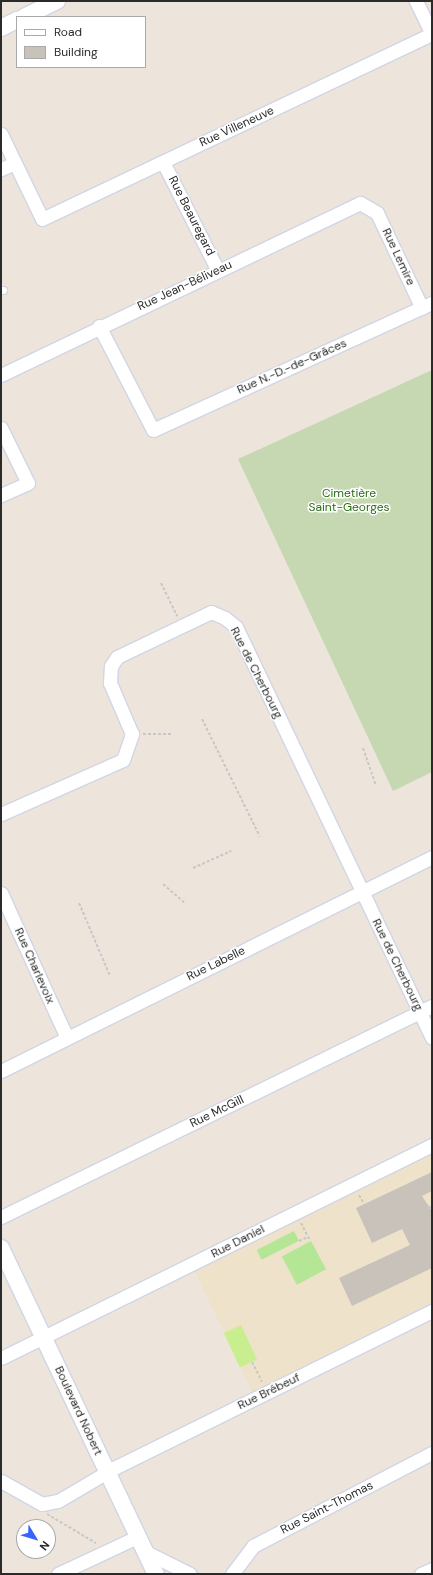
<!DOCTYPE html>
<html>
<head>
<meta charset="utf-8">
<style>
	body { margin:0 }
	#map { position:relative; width:433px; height:1575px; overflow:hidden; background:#ede5dc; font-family:"DM Sans",sans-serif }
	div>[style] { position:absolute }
	.education>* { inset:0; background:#efe2ca }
	.green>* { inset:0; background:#b4e695; transform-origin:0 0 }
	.cemetery>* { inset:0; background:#c6d8b2 }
	.pitch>* { inset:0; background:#c9ee90; transform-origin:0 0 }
	.building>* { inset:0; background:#c8c2bb }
	.path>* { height:2px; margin-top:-1px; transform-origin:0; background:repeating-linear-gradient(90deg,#c8c8c8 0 3px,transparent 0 5px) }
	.roads { filter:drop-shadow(1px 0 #d1d5e4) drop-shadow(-1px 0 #d1d5e4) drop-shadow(0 1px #d1d5e4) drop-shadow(0 -1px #d1d5e4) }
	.service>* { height:7px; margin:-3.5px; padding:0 3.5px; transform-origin:3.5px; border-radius:3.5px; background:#fff }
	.minor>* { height:13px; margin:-6.5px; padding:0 6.5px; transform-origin:6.5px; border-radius:6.5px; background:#fff }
	.tertiary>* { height:16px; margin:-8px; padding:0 8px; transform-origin:8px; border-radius:8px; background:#fff }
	span { translate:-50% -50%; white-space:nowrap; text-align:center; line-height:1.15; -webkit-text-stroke:3px #fff; paint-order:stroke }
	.street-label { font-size:12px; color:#2a2a2a }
	.park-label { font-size:12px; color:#2b6b17 }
	.frame { position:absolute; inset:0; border:2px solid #2a2a2a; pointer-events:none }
	.legend { position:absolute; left:16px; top:16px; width:130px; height:52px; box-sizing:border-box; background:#fff; border:1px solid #aaa; margin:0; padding:5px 7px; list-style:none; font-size:12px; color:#2a2a2a }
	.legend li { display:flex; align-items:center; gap:8px; height:20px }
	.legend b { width:20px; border:1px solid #aaa }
	.north { position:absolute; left:16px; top:1519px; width:40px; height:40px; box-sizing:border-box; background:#fff; border:1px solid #aaa; border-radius:50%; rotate:128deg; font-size:11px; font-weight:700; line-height:16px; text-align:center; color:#2a2a2a }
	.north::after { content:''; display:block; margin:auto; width:14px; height:18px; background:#3763ff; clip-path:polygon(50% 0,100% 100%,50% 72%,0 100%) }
</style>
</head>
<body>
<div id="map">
	<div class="education">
		<div style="clip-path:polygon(432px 1145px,432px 1311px,256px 1399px,192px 1266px)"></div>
	</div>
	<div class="green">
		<div style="left:294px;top:1231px;width:11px;height:42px;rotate:63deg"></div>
		<div style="left:311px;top:1241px;width:32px;height:33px;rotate:62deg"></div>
	</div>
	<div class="cemetery">
		<div style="clip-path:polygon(432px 370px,432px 772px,393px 791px,238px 459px)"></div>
	</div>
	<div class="pitch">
		<div style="left:241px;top:1325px;width:38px;height:19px;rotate:65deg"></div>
	</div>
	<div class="building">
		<div style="clip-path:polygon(432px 1172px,432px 1191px,422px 1196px,432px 1211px,432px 1268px,352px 1306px,339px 1278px,410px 1245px,402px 1229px,372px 1243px,356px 1208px)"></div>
	</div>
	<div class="path">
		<div style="left:161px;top:583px;width:37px;rotate:64deg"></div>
		<div style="left:202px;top:719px;width:131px;rotate:63.8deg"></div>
		<div style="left:143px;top:734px;width:28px"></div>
		<div style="left:363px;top:748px;width:39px;rotate:71deg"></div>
		<div style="left:193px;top:868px;width:42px;rotate:-24.1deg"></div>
		<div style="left:163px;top:884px;width:30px;rotate:41deg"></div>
		<div style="left:79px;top:903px;width:79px;rotate:67deg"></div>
		<div style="left:359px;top:1195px;width:10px;rotate:61deg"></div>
		<div style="left:428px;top:1208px;width:4px;rotate:-27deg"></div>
		<div style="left:301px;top:1223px;width:20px;rotate:63deg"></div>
		<div style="left:299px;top:1241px;width:10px;rotate:-24deg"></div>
		<div style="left:252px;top:1362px;width:22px;rotate:63deg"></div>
		<div style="left:47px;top:1514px;width:57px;rotate:30.6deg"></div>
	</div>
	<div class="roads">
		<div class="service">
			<div style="left:1px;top:290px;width:2px"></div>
		</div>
		<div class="minor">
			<div style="left:1px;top:134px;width:94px;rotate:64.2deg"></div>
			<div style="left:42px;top:219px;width:432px;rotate:-25.4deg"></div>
			<div style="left:432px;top:34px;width:37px;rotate:-116deg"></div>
			<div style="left:163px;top:162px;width:122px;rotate:63.2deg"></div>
			<div style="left:1px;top:169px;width:15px;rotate:-23deg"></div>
			<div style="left:99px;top:326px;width:117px;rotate:62.6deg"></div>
			<div style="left:153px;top:430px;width:307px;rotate:-24.5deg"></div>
			<div style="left:1px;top:375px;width:398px;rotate:-25.6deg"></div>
			<div style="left:360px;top:203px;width:20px;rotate:30deg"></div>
			<div style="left:377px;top:213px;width:105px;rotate:64.7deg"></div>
			<div style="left:1px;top:428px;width:61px;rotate:63.9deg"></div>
			<div style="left:28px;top:483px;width:30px;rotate:156deg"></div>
			<div style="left:1px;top:814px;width:133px;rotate:-23.9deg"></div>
			<div style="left:123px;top:760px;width:28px;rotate:-71deg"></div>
			<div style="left:132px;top:734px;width:56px;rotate:-113.3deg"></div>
			<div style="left:110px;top:683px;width:17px;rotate:-87deg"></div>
			<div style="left:111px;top:666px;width:11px;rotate:-56deg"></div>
			<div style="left:117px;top:657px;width:104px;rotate:-25.6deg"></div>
			<div style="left:211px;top:612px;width:15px;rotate:23deg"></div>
			<div style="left:225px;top:618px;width:14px;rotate:39deg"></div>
			<div style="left:236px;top:627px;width:455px;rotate:64.5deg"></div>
			<div style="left:1px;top:893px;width:159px;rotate:65.5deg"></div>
			<div style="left:1px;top:1071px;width:481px;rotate:-26.4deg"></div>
			<div style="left:1px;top:1217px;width:480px;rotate:-26.1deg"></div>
			<div style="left:1px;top:1358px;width:481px;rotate:-26.3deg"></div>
			<div style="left:1px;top:1481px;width:47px;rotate:29.3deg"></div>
			<div style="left:42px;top:1504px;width:16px;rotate:-11deg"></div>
			<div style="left:58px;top:1501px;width:65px;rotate:-30.5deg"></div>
			<div style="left:114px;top:1468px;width:355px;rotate:-26.3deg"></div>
			<div style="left:144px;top:1551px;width:51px;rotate:26.6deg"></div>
			<div style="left:58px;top:1574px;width:87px;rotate:-25.1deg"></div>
			<div style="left:232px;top:1574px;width:35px;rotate:-53deg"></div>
			<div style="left:253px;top:1546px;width:202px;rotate:-27.5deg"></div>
			<div style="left:421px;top:1574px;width:12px;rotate:-24deg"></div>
		</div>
		<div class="tertiary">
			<div style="left:24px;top:17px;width:37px;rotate:-26deg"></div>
			<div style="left:1px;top:28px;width:18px;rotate:-27deg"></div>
			<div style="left:1px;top:1248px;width:361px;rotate:64.6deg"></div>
		</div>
	</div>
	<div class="street-label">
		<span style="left:237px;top:127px;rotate:-25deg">Rue Villeneuve</span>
		<span style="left:191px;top:216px;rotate:63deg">Rue Beauregard</span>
		<span style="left:398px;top:257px;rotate:65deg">Rue Lemire</span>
		<span style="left:185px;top:286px;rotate:-25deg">Rue Jean-Béliveau</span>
		<span style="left:292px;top:367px;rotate:-24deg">Rue N.-D.-de-Grâces</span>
		<span style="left:256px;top:673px;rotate:63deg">Rue de Cherbourg</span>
		<span style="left:216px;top:964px;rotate:-26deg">Rue Labelle</span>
		<span style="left:397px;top:965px;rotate:64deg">Rue de Cherbourg</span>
		<span style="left:34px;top:966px;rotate:66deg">Rue Charlevoix</span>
		<span style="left:217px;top:1112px;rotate:-26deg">Rue McGill</span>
		<span style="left:238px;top:1242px;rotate:-27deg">Rue Daniel</span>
		<span style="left:269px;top:1392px;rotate:-26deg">Rue Brébeuf</span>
		<span style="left:78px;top:1411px;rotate:65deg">Boulevard Nobert</span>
		<span style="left:327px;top:1508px;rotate:-27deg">Rue Saint-Thomas</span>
	</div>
	<div class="park-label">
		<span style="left:349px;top:501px">Cimetière<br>Saint-Georges</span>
	</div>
	<div class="frame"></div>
	<ul class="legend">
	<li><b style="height:5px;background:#fff"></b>Road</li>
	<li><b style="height:11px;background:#c8c2bb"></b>Building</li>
	</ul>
	<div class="north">N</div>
</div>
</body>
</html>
